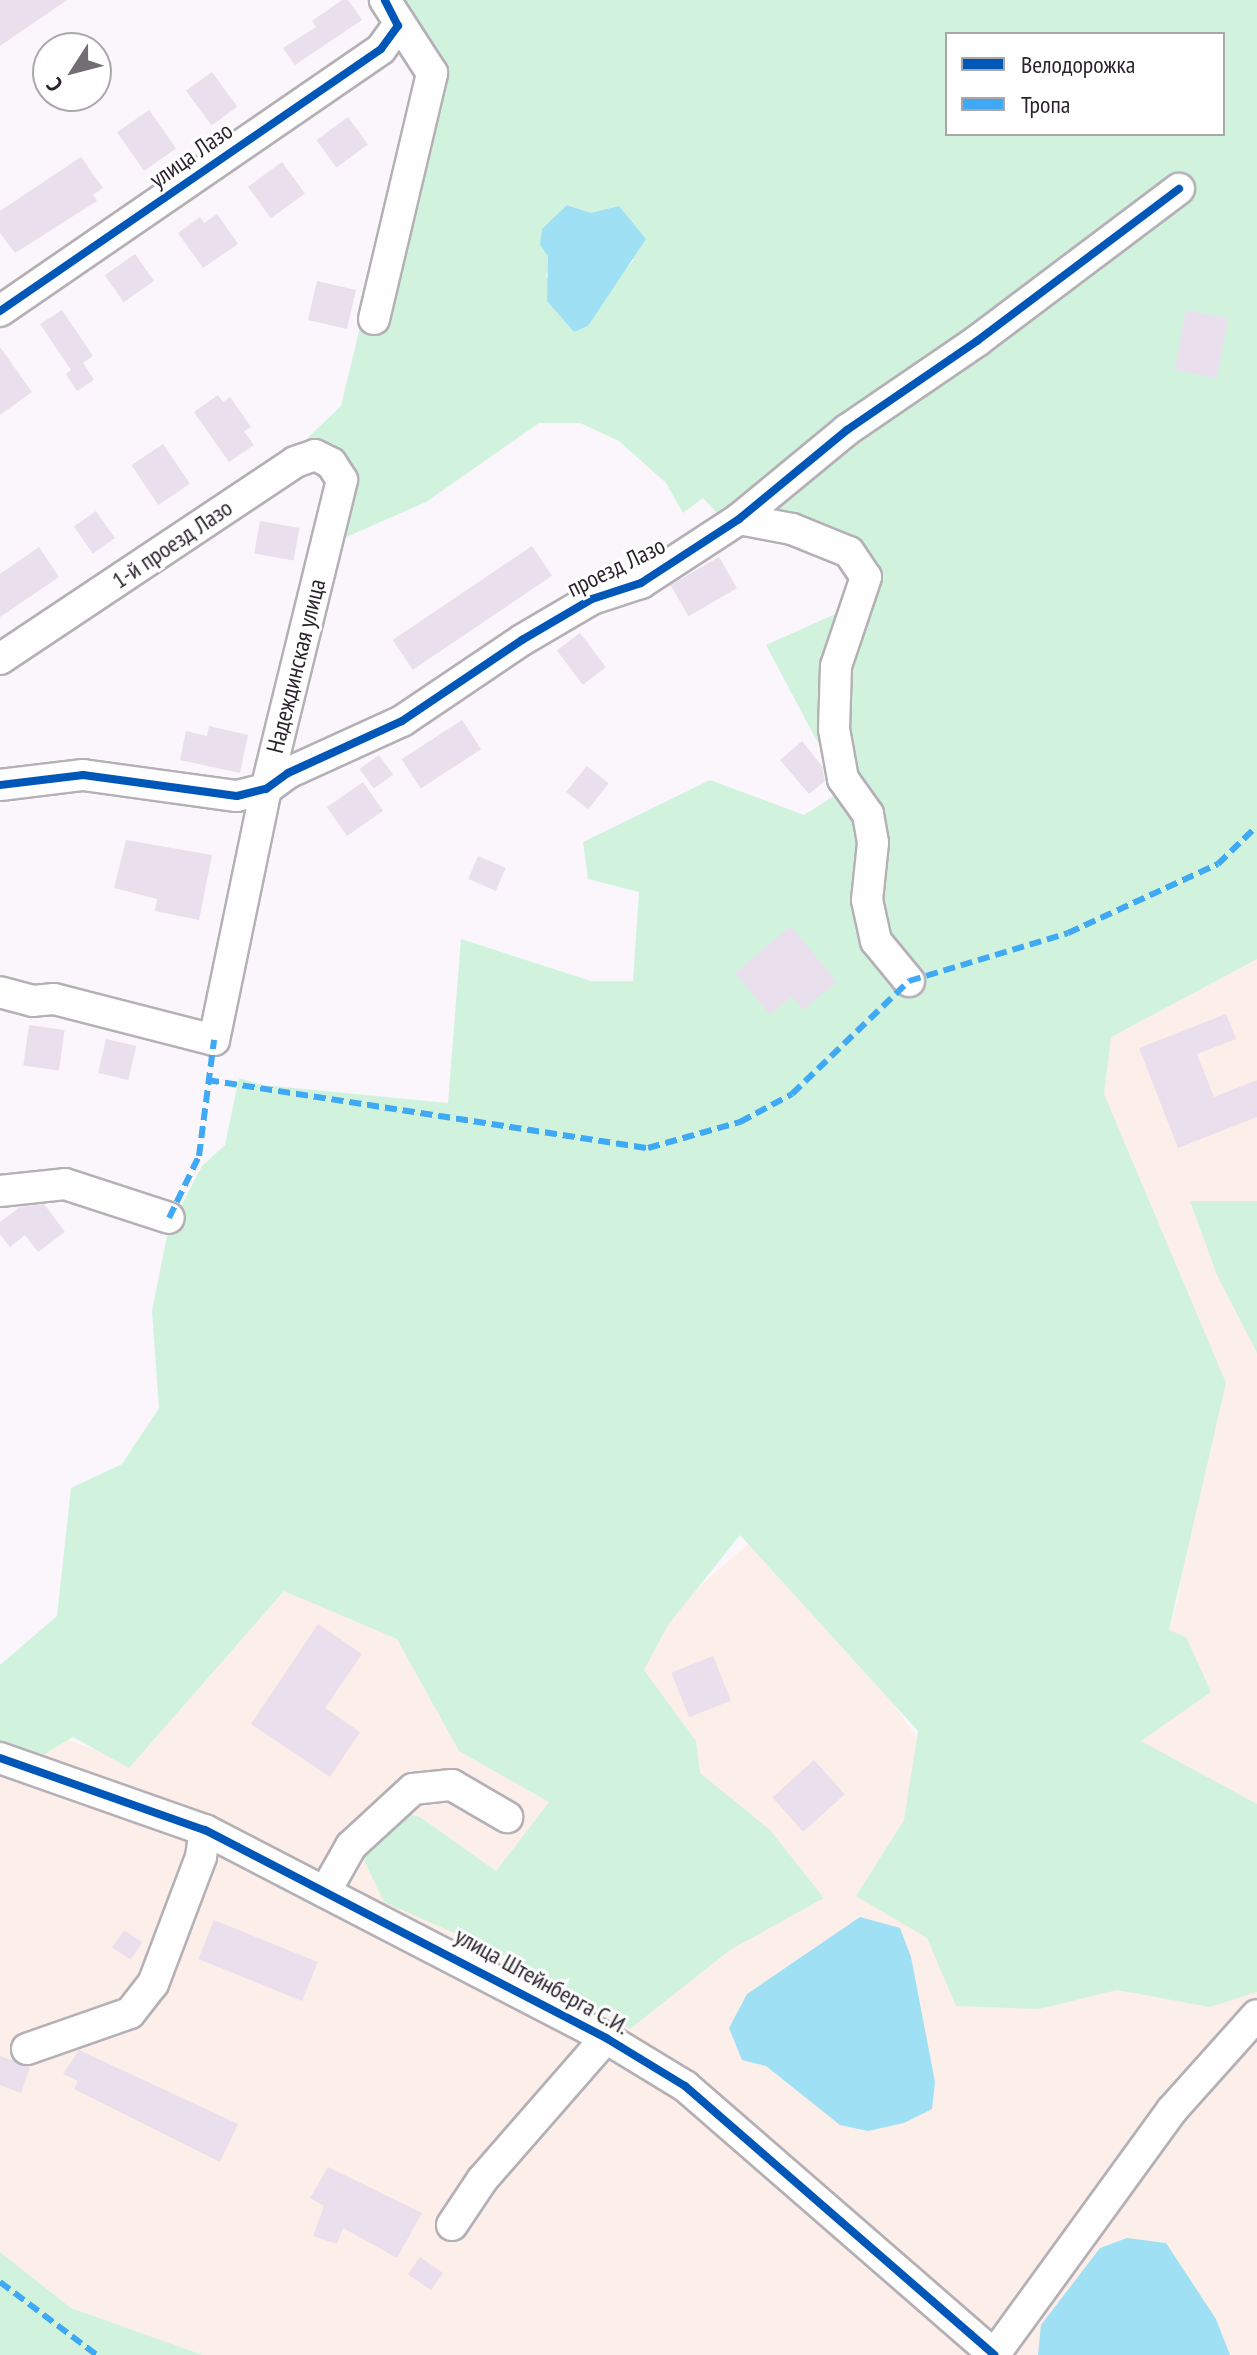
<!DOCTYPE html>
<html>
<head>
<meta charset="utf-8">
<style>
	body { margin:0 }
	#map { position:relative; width:1257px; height:2355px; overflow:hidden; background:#faf6fb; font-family:"PT Sans Narrow",sans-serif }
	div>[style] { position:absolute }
	.medical>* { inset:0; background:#fcefe9 }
	.green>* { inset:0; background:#d1f3de }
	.water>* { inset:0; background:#a0e0f4 }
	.building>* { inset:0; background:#eadfed; transform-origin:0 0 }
	.roads { filter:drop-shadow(2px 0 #b5b0b6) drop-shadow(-2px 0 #b5b0b6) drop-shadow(0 2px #b5b0b6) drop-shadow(0 -2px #b5b0b6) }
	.minor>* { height:30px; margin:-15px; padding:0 15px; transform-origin:15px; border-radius:15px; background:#fefefe }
	.quiet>* { height:6px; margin-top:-3px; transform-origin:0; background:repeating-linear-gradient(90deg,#3fa9f5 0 12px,transparent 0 18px) }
	.cycleway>* { height:8px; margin:-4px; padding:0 4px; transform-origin:4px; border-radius:4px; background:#0057b8 }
	span { translate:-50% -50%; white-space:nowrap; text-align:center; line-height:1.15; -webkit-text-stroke:6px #fff; paint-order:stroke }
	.street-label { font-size:24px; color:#2a232b }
	.legend { position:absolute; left:945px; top:32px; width:280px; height:104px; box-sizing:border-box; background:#fff; border:2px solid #aaa7aa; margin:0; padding:10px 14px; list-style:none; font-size:24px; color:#2a232b }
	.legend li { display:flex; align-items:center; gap:16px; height:40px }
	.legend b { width:40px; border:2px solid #aaa7aa }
	.north { position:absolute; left:32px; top:32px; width:80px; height:80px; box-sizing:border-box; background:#fff; border:2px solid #aaa7aa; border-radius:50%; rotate:234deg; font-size:22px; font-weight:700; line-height:32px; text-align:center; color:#2a232b }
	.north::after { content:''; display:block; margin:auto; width:28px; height:36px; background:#736d74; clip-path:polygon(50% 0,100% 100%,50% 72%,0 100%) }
</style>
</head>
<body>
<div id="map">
	<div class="medical">
		<div style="clip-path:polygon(1257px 945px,1257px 2355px,203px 2355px,71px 2308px,0 2252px,0 1748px,60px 1737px,113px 1756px,300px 1577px,596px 1678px,749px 1543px,864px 1661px,932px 1760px,1102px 1858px,1179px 1595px,1213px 1357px,1067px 1071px,1082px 998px)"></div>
	</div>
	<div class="green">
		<div style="clip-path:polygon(evenodd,395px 0,1257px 0,1257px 959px,1111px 1037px,1104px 1094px,1226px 1383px,1169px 1630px,1186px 1637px,1211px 1692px,1141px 1741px,1257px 1804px,1257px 1992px,1210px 2007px,1117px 1990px,1039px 2009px,956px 2006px,927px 1938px,856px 1896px,904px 1820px,918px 1731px,740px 1535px,668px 1625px,644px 1670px,696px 1741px,700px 1773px,770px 1830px,824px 1898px,730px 1950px,630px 2029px,520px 1962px,384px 1902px,362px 1856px,398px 1812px,420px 1817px,496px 1871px,549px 1802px,459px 1751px,397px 1639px,284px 1591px,129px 1768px,73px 1737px,33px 1761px,0 1750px,0 1665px,57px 1616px,71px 1488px,122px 1464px,159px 1408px,152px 1311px,168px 1231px,202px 1166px,225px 1145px,239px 1078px,263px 1085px,448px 1103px,461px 939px,591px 981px,633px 981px,639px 892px,588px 879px,583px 842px,710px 780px,804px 815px,843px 790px,766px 645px,851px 607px,857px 575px,845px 559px,734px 512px,717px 513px,703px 498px,683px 513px,666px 483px,619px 441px,580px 423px,539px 423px,426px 502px,344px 538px,347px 475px,296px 449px,341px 406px,422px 69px,395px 0,947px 34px,1223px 34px,1223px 134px,947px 134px,947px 34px,395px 0,567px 205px,591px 213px,634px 260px,610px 286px,588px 326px,574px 332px,546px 276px,567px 205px)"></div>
		<div style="clip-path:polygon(1190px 1201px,1257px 1201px,1257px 1353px,1217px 1275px)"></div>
		<div style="clip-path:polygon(0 2252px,71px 2308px,203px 2355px,0 2355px)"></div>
	</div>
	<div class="water">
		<div style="clip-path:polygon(567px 205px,591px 213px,619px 206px,646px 239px,588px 326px,574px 332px,547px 301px,548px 256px,540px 245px,542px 229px)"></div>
		<div style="clip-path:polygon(860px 1917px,900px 1928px,911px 1957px,935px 2082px,932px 2109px,904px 2123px,868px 2131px,840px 2125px,766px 2066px,742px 2060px,729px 2028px,747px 1994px)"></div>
		<div style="clip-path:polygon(1127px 2238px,1166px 2243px,1216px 2319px,1230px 2355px,1038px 2355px,1041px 2325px,1100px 2248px)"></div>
	</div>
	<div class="building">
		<div style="clip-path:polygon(0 0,67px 0,0 46px)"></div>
		<div style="clip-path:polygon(342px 0,348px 0,362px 20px,295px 65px,283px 48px,316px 27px,312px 21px)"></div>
		<div style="left:212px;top:72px;width:43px;height:32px;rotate:54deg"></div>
		<div style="left:149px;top:110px;width:47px;height:39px;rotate:55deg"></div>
		<div style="left:348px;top:117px;width:34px;height:39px;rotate:54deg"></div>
		<div style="clip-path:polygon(81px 157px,103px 188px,93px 195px,97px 201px,15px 253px,0 233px,0 211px)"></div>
		<div style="left:282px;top:162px;width:39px;height:42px;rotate:54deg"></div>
		<div style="clip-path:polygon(217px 214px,238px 244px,203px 268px,178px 233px,200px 217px,204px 223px)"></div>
		<div style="left:135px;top:254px;width:33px;height:37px;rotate:55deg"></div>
		<div style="left:317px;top:281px;width:40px;height:40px;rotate:13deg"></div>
		<div style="clip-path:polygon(62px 310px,93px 356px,83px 363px,94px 380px,77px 391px,66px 374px,71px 370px,40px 324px)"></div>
		<div style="left:1186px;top:310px;width:43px;height:61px;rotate:11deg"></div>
		<div style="clip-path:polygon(0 347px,32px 392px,0 415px)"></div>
		<div style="clip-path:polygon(218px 395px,223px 402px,230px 397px,251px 427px,244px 431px,254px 445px,229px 462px,194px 412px)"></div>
		<div style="left:163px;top:444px;width:48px;height:38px;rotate:56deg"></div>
		<div style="left:96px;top:511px;width:33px;height:27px;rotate:55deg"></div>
		<div style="left:260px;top:521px;width:40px;height:33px;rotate:10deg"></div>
		<div style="left:532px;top:546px;width:36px;height:168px;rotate:56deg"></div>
		<div style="clip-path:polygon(39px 547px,59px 577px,0 617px,0 574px)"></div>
		<div style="left:719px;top:557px;width:36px;height:56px;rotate:60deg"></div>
		<div style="left:580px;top:633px;width:43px;height:29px;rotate:53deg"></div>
		<div style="left:462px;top:720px;width:35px;height:72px;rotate:57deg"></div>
		<div style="clip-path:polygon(209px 726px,248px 735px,240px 773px,180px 760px,186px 731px,207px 736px)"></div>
		<div style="clip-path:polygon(802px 741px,822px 766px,825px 781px,809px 794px,780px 760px)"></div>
		<div style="left:379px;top:755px;width:24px;height:24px;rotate:54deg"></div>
		<div style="left:587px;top:766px;width:28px;height:33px;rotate:39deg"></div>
		<div style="left:363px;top:782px;width:35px;height:44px;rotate:55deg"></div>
		<div style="clip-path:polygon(126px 840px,212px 855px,199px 920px,155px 911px,157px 899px,114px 888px)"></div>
		<div style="left:478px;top:856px;width:30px;height:25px;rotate:23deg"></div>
		<div style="clip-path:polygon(791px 926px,837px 982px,803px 1010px,792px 996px,770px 1015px,735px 973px)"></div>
		<div style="clip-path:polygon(1226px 1014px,1236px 1039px,1197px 1054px,1214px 1097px,1257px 1080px,1257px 1117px,1178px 1148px,1139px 1048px)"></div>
		<div style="left:29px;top:1025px;width:36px;height:41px;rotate:8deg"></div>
		<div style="left:106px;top:1039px;width:31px;height:35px;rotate:13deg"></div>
		<div style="clip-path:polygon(44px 1204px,65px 1232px,38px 1252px,25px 1235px,10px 1247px,0 1234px,0 1222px,20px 1207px)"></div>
		<div style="clip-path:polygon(318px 1624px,362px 1654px,325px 1708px,360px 1732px,330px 1777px,251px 1724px)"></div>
		<div style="left:713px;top:1656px;width:48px;height:45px;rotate:68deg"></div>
		<div style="left:814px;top:1760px;width:46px;height:56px;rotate:48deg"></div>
		<div style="left:214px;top:1920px;width:112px;height:42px;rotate:22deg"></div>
		<div style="left:124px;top:1930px;width:22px;height:21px;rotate:34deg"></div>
		<div style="clip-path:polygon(79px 2050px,238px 2124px,220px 2162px,74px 2089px,78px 2081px,63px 2074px)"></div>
		<div style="clip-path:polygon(0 2056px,30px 2067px,21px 2093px,0 2085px)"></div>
		<div style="clip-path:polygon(328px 2167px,422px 2213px,397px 2258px,343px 2228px,337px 2244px,313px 2236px,324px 2206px,310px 2198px)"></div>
		<div style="left:420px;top:2257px;width:28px;height:21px;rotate:35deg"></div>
	</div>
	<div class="roads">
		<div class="minor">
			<div style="left:0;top:311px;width:462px;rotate:-34.5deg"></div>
			<div style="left:381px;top:49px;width:29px;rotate:-54deg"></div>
			<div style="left:374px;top:319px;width:253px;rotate:-76.7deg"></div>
			<div style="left:432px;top:73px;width:87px;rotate:-122.8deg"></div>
			<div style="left:739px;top:519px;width:54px;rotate:10.7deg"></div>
			<div style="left:792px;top:529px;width:61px;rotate:22deg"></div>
			<div style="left:849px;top:552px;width:30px;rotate:56deg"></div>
			<div style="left:866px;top:577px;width:94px;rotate:108.6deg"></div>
			<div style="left:836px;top:666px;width:63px;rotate:91.8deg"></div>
			<div style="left:834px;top:729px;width:51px;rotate:79.8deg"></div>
			<div style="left:843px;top:779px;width:43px;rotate:54.5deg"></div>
			<div style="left:868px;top:814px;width:29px;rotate:80deg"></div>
			<div style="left:873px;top:843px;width:57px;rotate:96deg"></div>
			<div style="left:867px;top:900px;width:42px;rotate:77.6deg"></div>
			<div style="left:876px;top:941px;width:52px;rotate:50.5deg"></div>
			<div style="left:0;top:659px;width:355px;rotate:-33.7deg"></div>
			<div style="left:295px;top:462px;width:21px;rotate:-19deg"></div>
			<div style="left:315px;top:455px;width:18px;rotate:27deg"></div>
			<div style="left:331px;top:463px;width:20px;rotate:57deg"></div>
			<div style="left:342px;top:480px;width:318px;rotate:103.8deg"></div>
			<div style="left:266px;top:789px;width:256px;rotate:101.7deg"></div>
			<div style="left:214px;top:1040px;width:165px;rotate:-165.6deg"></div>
			<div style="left:54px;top:999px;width:21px;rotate:175deg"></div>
			<div style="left:33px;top:1001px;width:34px;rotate:-165deg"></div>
			<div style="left:0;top:785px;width:84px;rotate:-6.9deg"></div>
			<div style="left:83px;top:775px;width:155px;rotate:7.8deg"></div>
			<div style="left:237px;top:796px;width:30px;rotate:-14deg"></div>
			<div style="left:266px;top:789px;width:27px;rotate:-36deg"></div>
			<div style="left:288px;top:773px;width:125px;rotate:-24.5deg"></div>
			<div style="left:402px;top:721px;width:145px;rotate:-34deg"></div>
			<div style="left:522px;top:640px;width:81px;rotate:-30.4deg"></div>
			<div style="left:592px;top:599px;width:52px;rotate:-18.1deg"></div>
			<div style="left:641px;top:583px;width:117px;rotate:-33.1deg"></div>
			<div style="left:739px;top:519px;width:140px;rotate:-39.5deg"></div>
			<div style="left:847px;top:430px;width:158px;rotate:-34.4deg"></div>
			<div style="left:977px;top:341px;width:253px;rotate:-37deg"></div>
			<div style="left:0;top:1191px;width:65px;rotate:-6.1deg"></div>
			<div style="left:65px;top:1184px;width:109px;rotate:18.1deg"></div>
			<div style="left:0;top:1758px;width:217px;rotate:19.4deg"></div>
			<div style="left:205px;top:1830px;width:452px;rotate:27.4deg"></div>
			<div style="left:606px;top:2038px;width:92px;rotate:31.3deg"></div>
			<div style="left:685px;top:2086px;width:410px;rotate:41deg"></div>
			<div style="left:325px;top:1892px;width:53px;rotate:-60.5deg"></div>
			<div style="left:351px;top:1846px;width:84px;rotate:-42.6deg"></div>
			<div style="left:413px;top:1789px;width:39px;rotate:-6deg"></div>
			<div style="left:452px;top:1785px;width:64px;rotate:30.2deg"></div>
			<div style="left:27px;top:2049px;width:109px;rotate:-19.3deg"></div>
			<div style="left:130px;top:2013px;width:37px;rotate:-52deg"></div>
			<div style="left:153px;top:1984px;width:136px;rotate:-69.3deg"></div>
			<div style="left:201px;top:1857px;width:27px;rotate:-82deg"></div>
			<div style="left:452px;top:2225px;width:54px;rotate:-56.3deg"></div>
			<div style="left:482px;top:2180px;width:189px;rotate:-48.9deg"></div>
			<div style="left:994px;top:2355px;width:303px;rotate:-54deg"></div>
			<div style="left:1172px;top:2110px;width:127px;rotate:-48.2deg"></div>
		</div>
	</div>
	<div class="quiet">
		<div style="left:207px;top:1080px;width:446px;rotate:8.8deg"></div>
		<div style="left:648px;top:1148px;width:96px;rotate:-15.8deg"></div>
		<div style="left:740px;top:1122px;width:59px;rotate:-28.3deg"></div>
		<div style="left:792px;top:1094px;width:163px;rotate:-44deg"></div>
		<div style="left:909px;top:981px;width:166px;rotate:-16.8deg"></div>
		<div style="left:1068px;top:933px;width:165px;rotate:-24.7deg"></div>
		<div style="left:1218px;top:864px;width:54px;rotate:-44.3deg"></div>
		<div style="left:169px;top:1218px;width:69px;rotate:-64.2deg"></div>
		<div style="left:199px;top:1156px;width:117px;rotate:-82.6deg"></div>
		<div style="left:0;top:2282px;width:121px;rotate:37deg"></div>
	</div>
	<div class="cycleway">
		<div style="left:0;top:311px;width:462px;rotate:-34.5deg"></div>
		<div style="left:381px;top:49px;width:29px;rotate:-54deg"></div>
		<div style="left:398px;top:26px;width:29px;rotate:-117deg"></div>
		<div style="left:0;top:785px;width:84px;rotate:-6.9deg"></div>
		<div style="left:83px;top:775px;width:155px;rotate:7.8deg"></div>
		<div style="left:237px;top:796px;width:30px;rotate:-14deg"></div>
		<div style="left:266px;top:789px;width:27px;rotate:-36deg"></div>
		<div style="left:288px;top:773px;width:125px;rotate:-24.5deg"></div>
		<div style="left:402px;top:721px;width:145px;rotate:-34deg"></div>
		<div style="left:522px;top:640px;width:81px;rotate:-30.4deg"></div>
		<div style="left:592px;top:599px;width:52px;rotate:-18.1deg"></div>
		<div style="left:641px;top:583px;width:117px;rotate:-33.1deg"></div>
		<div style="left:739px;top:519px;width:140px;rotate:-39.5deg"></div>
		<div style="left:847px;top:430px;width:158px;rotate:-34.4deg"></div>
		<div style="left:977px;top:341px;width:253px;rotate:-37deg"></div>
		<div style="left:0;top:1758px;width:217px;rotate:19.4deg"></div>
		<div style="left:205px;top:1830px;width:452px;rotate:27.4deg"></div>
		<div style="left:606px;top:2038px;width:92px;rotate:31.3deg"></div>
		<div style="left:685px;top:2086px;width:410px;rotate:41deg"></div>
	</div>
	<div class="street-label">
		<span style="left:191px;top:155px;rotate:-35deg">улица Лазо</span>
		<span style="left:172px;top:544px;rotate:-34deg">1-й проезд Лазо</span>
		<span style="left:616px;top:567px;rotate:-26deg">проезд Лазо</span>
		<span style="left:296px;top:666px;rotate:-76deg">Надеждинская улица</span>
		<span style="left:542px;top:1981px;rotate:29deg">улица Штейнберга С.И.</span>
	</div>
	<ul class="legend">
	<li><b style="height:10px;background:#0057b8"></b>Велодорожка</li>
	<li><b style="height:10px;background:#3fa9f5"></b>Тропа</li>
	</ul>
	<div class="north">С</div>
</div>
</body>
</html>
